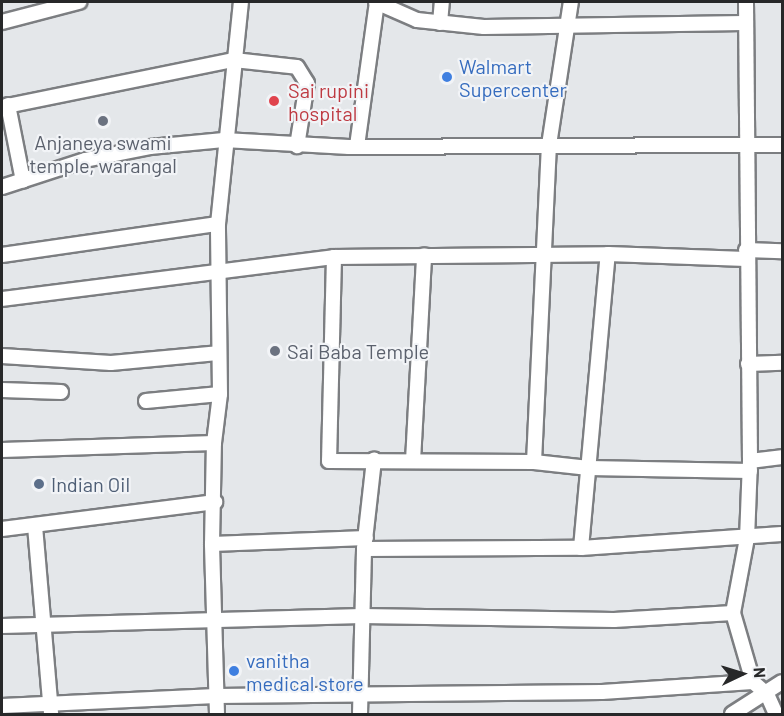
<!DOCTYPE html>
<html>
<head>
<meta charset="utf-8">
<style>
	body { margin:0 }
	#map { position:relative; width:784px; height:716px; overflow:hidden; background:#e4e7ea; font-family:Barlow,sans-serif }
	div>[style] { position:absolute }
	.roads { filter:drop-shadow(2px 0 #7c7e81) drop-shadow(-2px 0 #7c7e81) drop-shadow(0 2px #7c7e81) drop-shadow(0 -2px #7c7e81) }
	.minor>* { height:14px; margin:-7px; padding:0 7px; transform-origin:7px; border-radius:7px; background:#fff }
	.dots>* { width:16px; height:16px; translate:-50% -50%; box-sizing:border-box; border:3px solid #f2f4f7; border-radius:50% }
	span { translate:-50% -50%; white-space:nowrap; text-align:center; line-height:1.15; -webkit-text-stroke:4.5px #f2f4f7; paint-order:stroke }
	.shop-label { font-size:20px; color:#366cbe }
	.left { translate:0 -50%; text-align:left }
	.health-label { font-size:20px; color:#be3a42 }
	.worship-label { font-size:20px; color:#5b616d }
	.service-label { font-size:20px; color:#4e5e75 }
	.frame { position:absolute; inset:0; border:3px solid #272829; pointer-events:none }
	.north { position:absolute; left:712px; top:644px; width:60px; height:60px; -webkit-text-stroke:4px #f2f4f7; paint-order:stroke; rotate:86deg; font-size:16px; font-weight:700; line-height:24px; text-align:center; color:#272829 }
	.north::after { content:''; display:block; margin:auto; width:21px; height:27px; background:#272829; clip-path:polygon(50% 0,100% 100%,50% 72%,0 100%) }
</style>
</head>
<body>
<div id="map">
	<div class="roads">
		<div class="minor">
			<div style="left:376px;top:2px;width:45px;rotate:23.7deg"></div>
			<div style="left:417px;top:20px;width:67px;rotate:6deg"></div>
			<div style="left:484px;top:27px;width:260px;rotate:-0.9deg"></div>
			<div style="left:746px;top:2px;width:459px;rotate:89.5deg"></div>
			<div style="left:750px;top:461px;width:77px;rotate:92.2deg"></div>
			<div style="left:747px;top:538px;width:76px;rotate:100.6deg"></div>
			<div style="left:733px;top:613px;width:72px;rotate:73.8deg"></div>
			<div style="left:753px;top:682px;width:18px;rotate:41deg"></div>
			<div style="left:767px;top:694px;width:22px;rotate:66deg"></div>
			<div style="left:2px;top:22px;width:80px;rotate:-14.6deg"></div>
			<div style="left:440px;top:23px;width:21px;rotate:-85deg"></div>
			<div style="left:8px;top:105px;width:77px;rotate:78.8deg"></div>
			<div style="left:2px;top:107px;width:237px;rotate:-11.5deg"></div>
			<div style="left:234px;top:60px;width:63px;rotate:6.3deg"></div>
			<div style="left:297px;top:67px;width:19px;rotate:58deg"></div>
			<div style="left:307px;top:83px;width:64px;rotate:99deg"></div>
			<div style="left:357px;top:146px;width:145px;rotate:-82.1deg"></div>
			<div style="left:2px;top:187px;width:87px;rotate:-18deg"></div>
			<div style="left:85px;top:160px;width:66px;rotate:-11.3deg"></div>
			<div style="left:150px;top:147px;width:74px;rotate:-5.4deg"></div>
			<div style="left:224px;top:140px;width:125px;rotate:3.2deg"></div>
			<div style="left:349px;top:147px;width:433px;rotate:-0.3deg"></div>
			<div style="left:746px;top:250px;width:36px;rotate:2deg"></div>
			<div style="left:2px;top:255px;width:218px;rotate:-8.2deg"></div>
			<div style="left:334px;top:257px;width:204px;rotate:91.4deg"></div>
			<div style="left:329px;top:461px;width:205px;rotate:0.3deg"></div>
			<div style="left:534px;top:462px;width:55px;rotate:6.2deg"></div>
			<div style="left:589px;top:468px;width:161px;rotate:1.1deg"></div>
			<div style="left:2px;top:299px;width:335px;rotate:-7.2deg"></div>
			<div style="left:334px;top:257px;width:274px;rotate:-0.6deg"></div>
			<div style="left:608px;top:254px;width:138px;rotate:2.1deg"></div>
			<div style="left:2px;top:356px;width:109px;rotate:3.7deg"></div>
			<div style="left:111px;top:363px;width:107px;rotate:-5.3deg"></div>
			<div style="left:748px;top:364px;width:34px;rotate:-2deg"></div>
			<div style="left:2px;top:390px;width:59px;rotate:1.9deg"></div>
			<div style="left:146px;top:401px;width:74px;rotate:-5.4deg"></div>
			<div style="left:2px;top:450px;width:212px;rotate:-1.9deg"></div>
			<div style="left:413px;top:461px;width:206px;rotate:-86.9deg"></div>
			<div style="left:750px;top:461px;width:32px;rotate:-7deg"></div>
			<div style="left:534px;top:462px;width:317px;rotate:-87.3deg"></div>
			<div style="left:549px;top:145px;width:145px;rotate:-81.3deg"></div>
			<div style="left:35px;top:526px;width:189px;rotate:85.1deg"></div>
			<div style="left:2px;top:529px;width:215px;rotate:-7.2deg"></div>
			<div style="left:212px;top:544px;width:154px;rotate:-2.2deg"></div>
			<div style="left:581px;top:548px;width:295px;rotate:-84.8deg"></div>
			<div style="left:364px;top:549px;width:217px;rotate:-0.3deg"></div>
			<div style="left:581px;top:548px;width:201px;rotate:-4deg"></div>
			<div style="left:2px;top:626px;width:360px;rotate:-1.6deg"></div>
			<div style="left:362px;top:616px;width:252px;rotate:0.9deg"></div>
			<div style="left:614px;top:620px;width:119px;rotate:-3.4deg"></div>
			<div style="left:2px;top:706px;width:214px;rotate:-2.7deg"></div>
			<div style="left:216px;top:696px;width:386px;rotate:-0.6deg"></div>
			<div style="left:602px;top:692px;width:151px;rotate:-3.8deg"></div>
			<div style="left:217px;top:714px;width:170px;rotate:-91.7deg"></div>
			<div style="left:212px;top:544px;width:101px;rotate:-88.9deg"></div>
			<div style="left:214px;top:443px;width:49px;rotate:-83deg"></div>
			<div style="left:220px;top:394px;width:170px;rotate:-90.7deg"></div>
			<div style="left:218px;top:224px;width:223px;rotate:-84.1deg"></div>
			<div style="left:360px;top:714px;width:165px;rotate:-88.6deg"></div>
			<div style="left:364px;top:549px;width:90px;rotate:-83.6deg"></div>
			<div style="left:732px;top:714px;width:59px;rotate:-32.6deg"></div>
		</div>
	</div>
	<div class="dots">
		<div style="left:447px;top:77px;background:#3f7fe0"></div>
		<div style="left:274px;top:101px;background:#e0444e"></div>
		<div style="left:103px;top:121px;background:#6b7280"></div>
		<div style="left:275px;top:351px;background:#6b7280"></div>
		<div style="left:39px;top:484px;background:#5c6f8a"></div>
		<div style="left:234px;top:671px;background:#3f7fe0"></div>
	</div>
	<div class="shop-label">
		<span class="left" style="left:459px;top:78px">Walmart<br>Supercenter</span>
		<span class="left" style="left:246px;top:672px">vanitha<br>medical store</span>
	</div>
	<div class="health-label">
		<span class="left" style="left:288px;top:102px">Sai rupini<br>hospital</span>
	</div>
	<div class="worship-label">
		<span style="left:103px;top:154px">Anjaneya swami<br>temple, warangal</span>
		<span class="left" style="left:287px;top:351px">Sai Baba Temple</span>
	</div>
	<div class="service-label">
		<span class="left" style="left:51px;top:484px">Indian Oil</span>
	</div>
	<div class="frame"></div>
	<div class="north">N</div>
</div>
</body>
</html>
